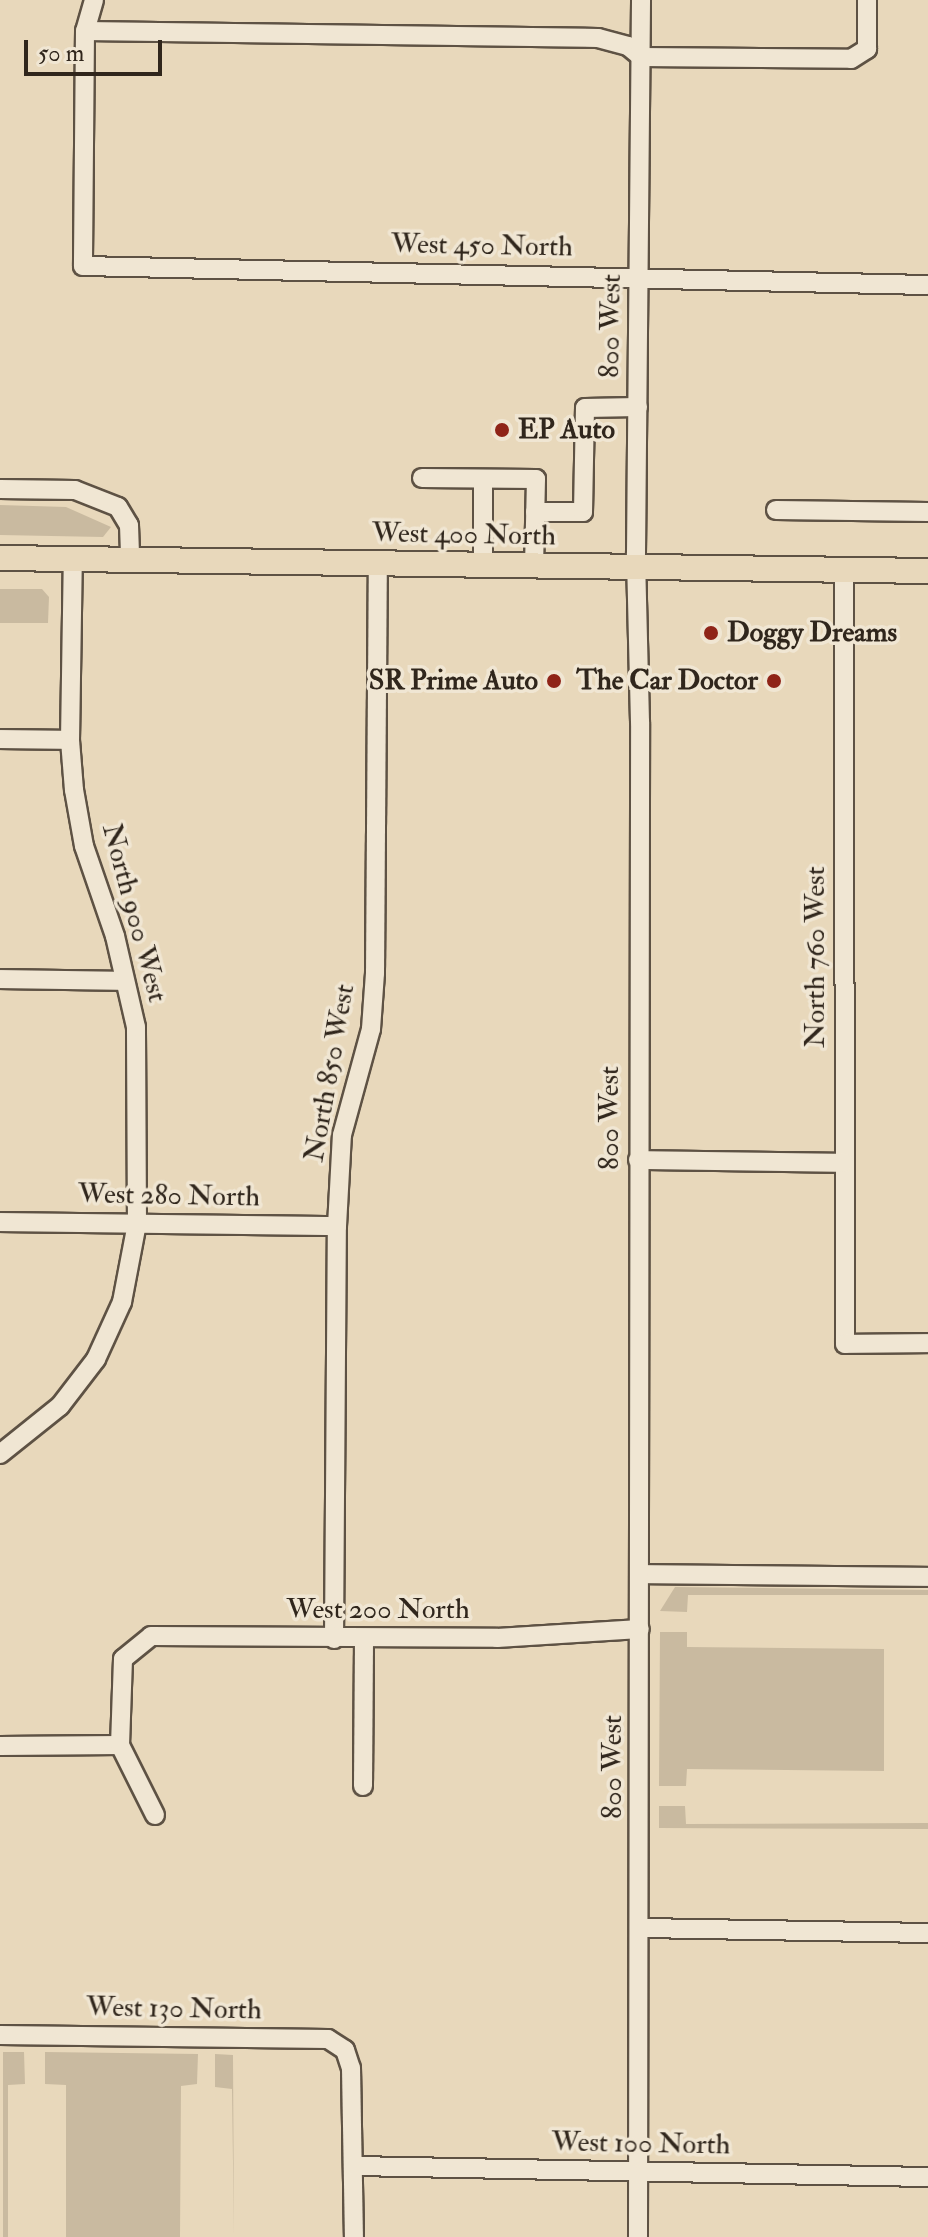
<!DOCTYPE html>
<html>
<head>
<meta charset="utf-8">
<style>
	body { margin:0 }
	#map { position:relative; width:928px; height:2237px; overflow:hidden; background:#e8d8bb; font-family:"IM FELL Double Pica",serif }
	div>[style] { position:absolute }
	.green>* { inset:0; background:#c9baa0 }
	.roads { filter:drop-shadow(2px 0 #5e5244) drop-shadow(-2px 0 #5e5244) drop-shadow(0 2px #5e5244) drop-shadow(0 -2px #5e5244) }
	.minor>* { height:18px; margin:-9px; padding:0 9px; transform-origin:9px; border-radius:9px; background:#f0e6d3 }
	.major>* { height:24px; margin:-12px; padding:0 12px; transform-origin:12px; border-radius:12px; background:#e8d8bb }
	.dots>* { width:22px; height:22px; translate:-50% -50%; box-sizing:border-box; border:4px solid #f0e6d3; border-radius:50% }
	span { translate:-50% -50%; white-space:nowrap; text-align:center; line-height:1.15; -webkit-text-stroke:7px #f0e6d3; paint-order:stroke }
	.street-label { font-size:28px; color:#30261c }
	.poi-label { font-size:28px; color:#30261c; font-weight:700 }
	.left { translate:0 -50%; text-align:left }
	.right { translate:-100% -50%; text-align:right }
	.scale { position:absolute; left:24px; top:40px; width:138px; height:36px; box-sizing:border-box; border:4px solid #30261c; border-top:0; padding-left:10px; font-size:24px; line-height:28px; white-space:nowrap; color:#30261c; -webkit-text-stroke:6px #f0e6d3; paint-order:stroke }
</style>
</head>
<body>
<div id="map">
	<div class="green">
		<div style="clip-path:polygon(0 505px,66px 507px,111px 527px,103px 537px,0 535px)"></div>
		<div style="clip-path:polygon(0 589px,42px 589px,49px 597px,48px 623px,0 623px)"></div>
		<div style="clip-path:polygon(675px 1587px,928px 1590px,928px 1595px,688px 1595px,687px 1612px,660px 1611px)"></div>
		<div style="clip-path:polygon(660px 1632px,687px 1632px,687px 1647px,884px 1649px,884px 1771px,687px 1769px,686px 1786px,659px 1786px)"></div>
		<div style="clip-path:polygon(659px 1806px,685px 1806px,686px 1824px,928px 1823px,928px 1829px,659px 1828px)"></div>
		<div style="clip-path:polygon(3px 2052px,24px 2052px,25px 2084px,8px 2085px,8px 2237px,3px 2237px)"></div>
		<div style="clip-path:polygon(45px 2052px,198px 2054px,197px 2084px,181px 2086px,180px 2237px,66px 2237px,66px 2085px,45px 2084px)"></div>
		<div style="clip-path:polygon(215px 2054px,233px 2055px,234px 2237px,232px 2089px,215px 2087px)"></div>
	</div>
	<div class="roads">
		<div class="minor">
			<div style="left:94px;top:0;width:32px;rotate:106deg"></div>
			<div style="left:85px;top:31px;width:235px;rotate:90.5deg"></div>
			<div style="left:83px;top:266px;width:845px;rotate:1.29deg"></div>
			<div style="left:85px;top:31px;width:513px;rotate:0.78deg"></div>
			<div style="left:598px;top:38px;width:31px;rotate:15deg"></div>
			<div style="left:628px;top:46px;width:17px;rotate:40deg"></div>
			<div style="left:641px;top:57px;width:210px;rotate:0.5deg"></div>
			<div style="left:851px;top:59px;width:19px;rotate:-32deg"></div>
			<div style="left:867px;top:49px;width:49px;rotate:-90deg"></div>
			<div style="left:422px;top:478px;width:114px;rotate:0.5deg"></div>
			<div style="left:536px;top:479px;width:87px;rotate:91.3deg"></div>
			<div style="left:483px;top:479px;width:86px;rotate:90deg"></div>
			<div style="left:0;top:489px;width:75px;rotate:0.8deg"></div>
			<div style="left:75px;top:490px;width:46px;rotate:21.6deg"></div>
			<div style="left:118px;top:507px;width:21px;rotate:59deg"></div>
			<div style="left:129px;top:525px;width:33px;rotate:88deg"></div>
			<div style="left:776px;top:510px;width:152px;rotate:0.8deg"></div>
			<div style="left:535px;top:512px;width:48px"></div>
			<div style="left:583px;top:512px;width:104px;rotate:-88.9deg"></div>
			<div style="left:585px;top:408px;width:53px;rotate:-1.1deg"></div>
			<div style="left:844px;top:570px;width:774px;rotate:89.93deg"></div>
			<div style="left:845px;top:1344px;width:83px;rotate:-0.7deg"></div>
			<div style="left:0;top:739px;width:70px;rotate:0.8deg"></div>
			<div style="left:0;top:979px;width:123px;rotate:0.9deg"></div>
			<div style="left:638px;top:1160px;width:206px;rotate:0.8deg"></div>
			<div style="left:0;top:1222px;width:337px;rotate:0.7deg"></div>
			<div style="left:0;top:1454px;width:77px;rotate:-38.7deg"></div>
			<div style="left:60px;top:1406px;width:59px;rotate:-52.5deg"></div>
			<div style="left:96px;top:1359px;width:63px;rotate:-65.5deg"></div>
			<div style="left:122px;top:1302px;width:80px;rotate:-79.2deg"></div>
			<div style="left:137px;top:1223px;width:196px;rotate:-90.3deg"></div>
			<div style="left:136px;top:1027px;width:93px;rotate:-103deg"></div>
			<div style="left:115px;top:936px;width:95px;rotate:-109deg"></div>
			<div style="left:84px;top:846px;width:57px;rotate:-100.1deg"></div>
			<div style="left:74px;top:790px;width:50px;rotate:-94.6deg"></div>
			<div style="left:70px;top:740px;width:181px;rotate:-89.1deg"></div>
			<div style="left:640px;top:1574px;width:288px;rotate:0.6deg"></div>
			<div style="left:334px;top:1639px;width:413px;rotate:-89.6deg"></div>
			<div style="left:337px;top:1226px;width:91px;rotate:-86.9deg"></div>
			<div style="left:342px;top:1135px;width:110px;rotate:-74.7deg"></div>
			<div style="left:371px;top:1029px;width:56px;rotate:-85.9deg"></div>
			<div style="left:375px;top:973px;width:409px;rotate:-89.6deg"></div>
			<div style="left:0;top:1746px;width:120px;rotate:-0.5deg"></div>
			<div style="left:363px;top:1786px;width:147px;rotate:-89.6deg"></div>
			<div style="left:155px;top:1815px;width:78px;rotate:-116.6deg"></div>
			<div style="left:120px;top:1745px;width:86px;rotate:-88deg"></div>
			<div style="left:123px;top:1659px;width:36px;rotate:-39deg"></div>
			<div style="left:151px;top:1636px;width:346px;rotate:0.3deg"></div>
			<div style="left:497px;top:1638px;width:143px;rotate:-3.6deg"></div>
			<div style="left:642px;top:1928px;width:286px;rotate:1deg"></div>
			<div style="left:0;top:2035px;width:328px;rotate:0.7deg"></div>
			<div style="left:328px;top:2039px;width:20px;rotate:33deg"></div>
			<div style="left:345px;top:2050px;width:19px;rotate:72deg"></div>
			<div style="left:351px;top:2068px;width:169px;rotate:89deg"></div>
			<div style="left:354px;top:2166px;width:574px;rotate:1.1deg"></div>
			<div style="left:638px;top:2237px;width:1515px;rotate:-89.92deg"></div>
			<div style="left:640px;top:722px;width:169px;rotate:-91.4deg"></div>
			<div style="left:636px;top:553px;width:553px;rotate:-89.48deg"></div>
		</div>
		<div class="major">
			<div style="left:0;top:558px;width:928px;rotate:0.8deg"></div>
		</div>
	</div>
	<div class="dots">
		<div style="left:502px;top:430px;background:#8f2418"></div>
		<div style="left:711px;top:633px;background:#8f2418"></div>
		<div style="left:554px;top:681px;background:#8f2418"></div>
		<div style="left:774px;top:681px;background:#8f2418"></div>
	</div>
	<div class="street-label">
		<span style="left:482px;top:246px;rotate:1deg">West 450 North</span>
		<span style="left:611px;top:326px;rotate:-89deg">800 West</span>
		<span style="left:464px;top:535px;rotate:1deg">West 400 North</span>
		<span style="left:134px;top:913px;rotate:75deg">North 900 West</span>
		<span style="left:816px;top:957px;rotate:-90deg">North 760 West</span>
		<span style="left:330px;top:1073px;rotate:-80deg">North 850 West</span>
		<span style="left:610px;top:1118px;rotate:-90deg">800 West</span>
		<span style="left:169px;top:1196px;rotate:1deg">West 280 North</span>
		<span style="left:378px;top:1610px">West 200 North</span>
		<span style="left:613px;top:1767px;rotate:-90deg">800 West</span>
		<span style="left:174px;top:2009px;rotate:1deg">West 130 North</span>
		<span style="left:641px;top:2144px;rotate:1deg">West 100 North</span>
	</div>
	<div class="poi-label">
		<span class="left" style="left:518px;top:430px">EP Auto</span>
		<span class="left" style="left:727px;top:633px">Doggy Dreams</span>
		<span class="right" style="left:538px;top:681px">SR Prime Auto</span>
		<span class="right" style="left:758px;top:681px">The Car Doctor</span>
	</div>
	<div class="scale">50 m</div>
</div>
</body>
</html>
